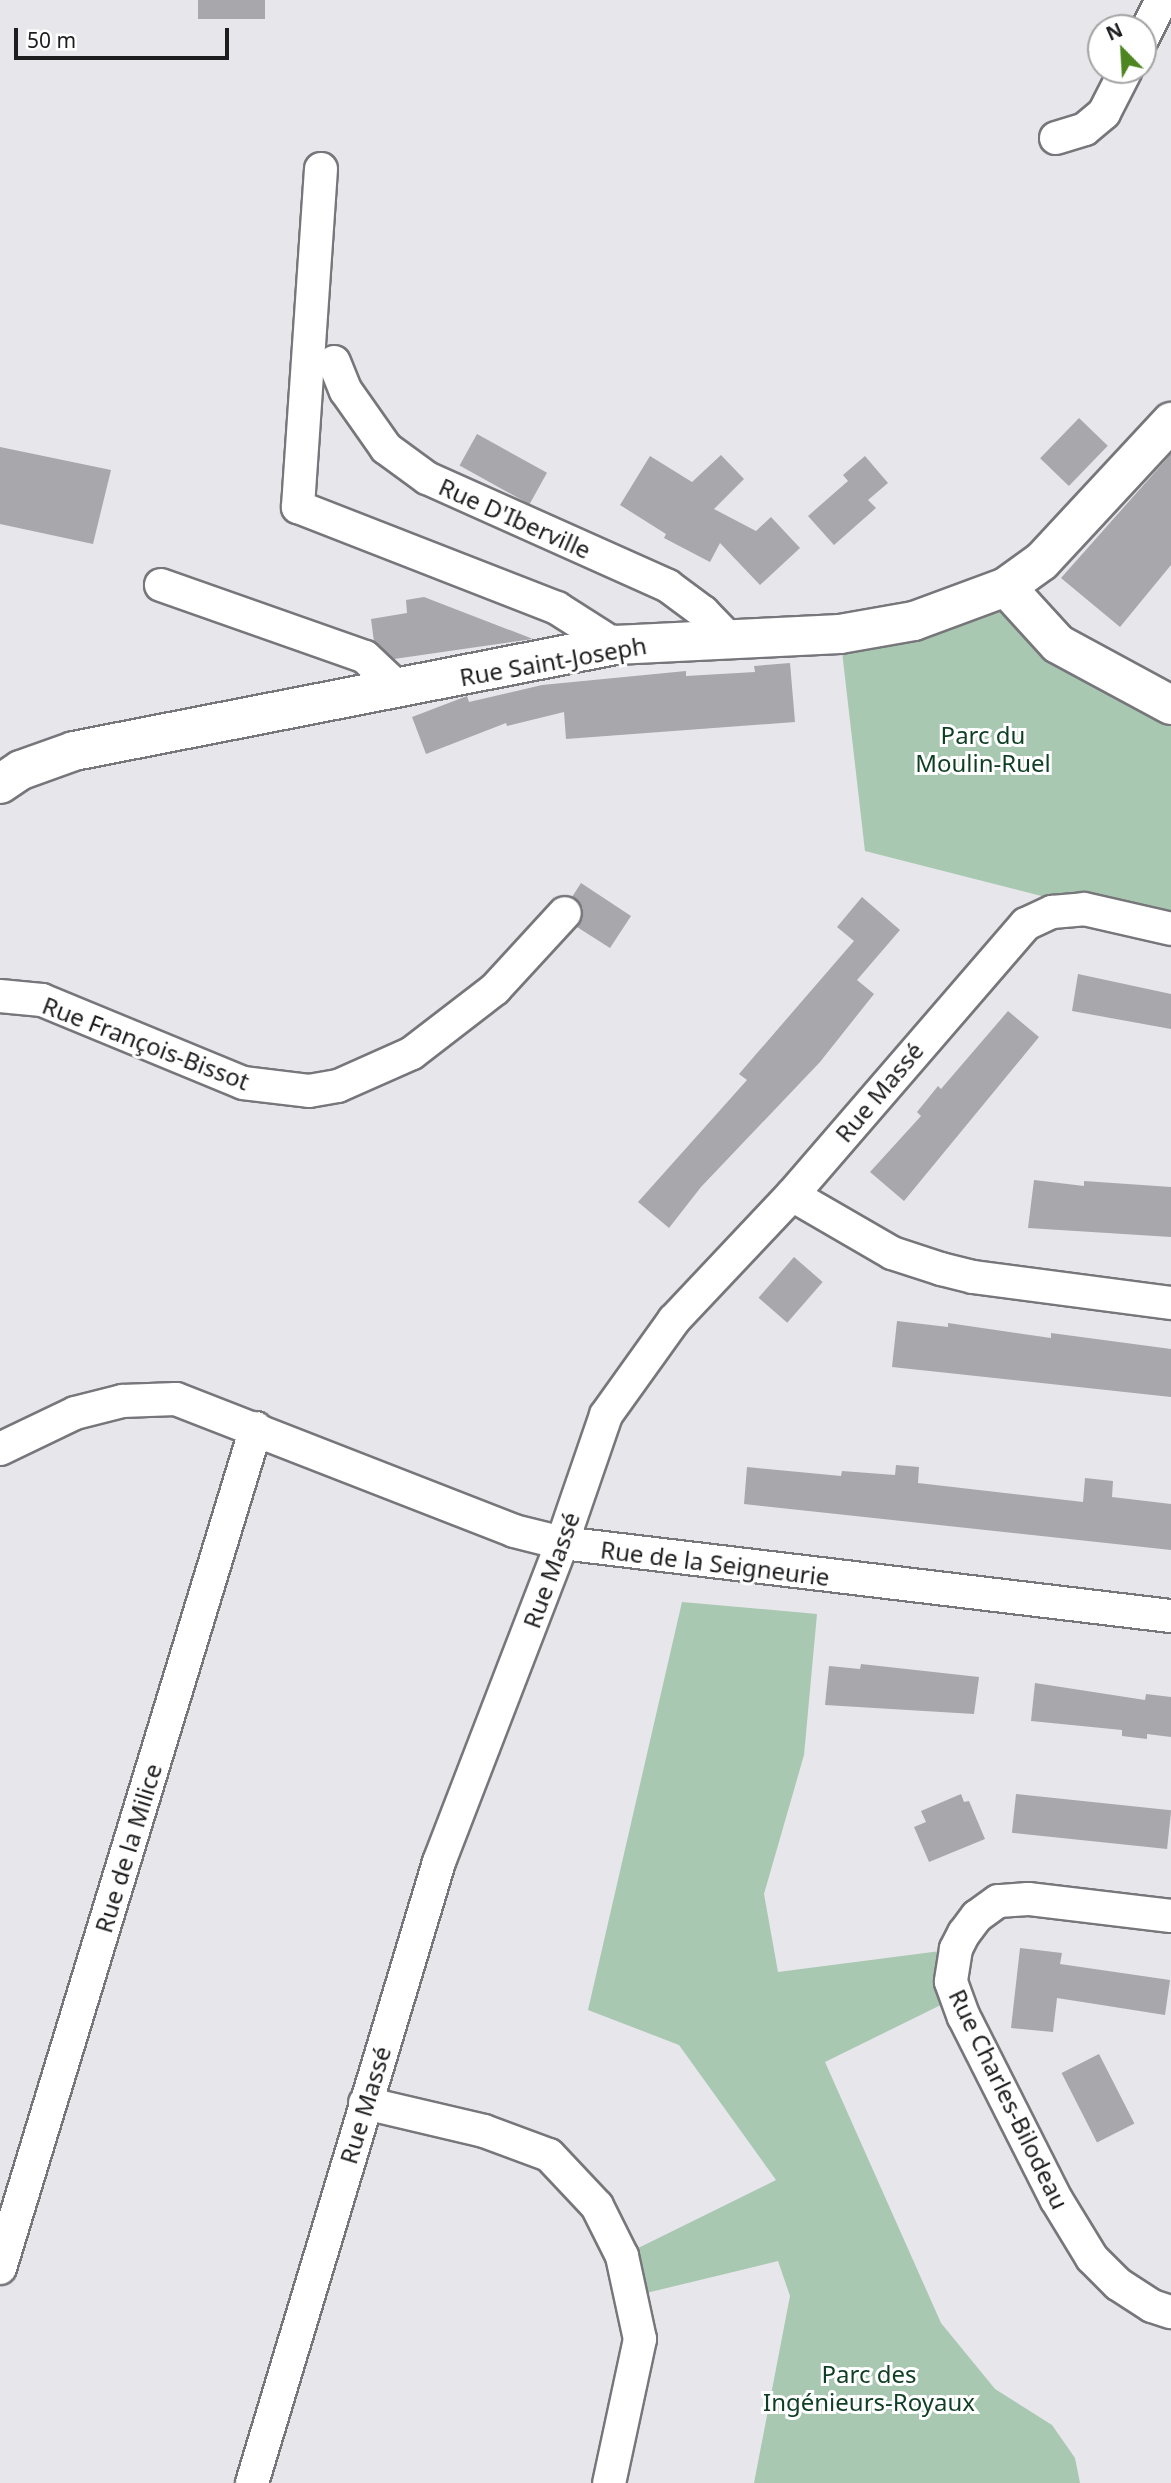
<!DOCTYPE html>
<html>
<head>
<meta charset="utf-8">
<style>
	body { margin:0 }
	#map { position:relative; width:1171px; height:2483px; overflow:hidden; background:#e7e6eb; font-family:"Noto Sans",sans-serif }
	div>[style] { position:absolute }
	.green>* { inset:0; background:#a8c8b2 }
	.building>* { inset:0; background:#a8a7ac; transform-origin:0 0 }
	.roads { filter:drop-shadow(2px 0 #77767b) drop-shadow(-2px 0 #77767b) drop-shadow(0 2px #77767b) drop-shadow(0 -2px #77767b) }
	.minor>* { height:32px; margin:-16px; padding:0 16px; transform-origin:16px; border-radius:16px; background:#fff }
	.tertiary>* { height:38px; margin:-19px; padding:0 19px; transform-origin:19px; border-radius:19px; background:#fff }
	span { translate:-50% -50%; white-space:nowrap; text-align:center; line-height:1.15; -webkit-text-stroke:6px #fff; paint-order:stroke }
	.street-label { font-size:24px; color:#1d1c1e }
	.park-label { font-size:24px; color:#0e3f24 }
	.north { position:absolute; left:1087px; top:14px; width:70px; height:70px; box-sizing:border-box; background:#fff; border:2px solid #a5a4a5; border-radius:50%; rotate:336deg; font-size:19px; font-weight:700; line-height:28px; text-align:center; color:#1d1c1e }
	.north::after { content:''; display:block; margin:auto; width:24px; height:32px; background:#4d8520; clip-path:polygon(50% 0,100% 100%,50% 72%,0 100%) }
	.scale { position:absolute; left:14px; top:28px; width:215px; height:32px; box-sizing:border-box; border:4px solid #1d1c1e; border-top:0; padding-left:9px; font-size:21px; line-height:24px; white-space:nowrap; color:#1d1c1e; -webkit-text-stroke:5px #fff; paint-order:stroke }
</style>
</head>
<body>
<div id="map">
	<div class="green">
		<div style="clip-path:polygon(1006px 587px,1171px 705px,1171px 929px,865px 851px,840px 634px)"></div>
		<div style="clip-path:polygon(682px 1602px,817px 1614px,804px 1755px,764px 1894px,778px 1972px,956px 1949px,955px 1998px,825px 2062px,941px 2323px,995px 2389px,1052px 2425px,1075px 2458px,1080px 2483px,754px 2483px,790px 2296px,778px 2261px,634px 2296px,622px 2256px,776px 2180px,679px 2045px,588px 2010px)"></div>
	</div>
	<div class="building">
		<div style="left:198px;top:0;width:67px;height:19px"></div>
		<div style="left:1079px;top:418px;width:40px;height:56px;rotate:44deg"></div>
		<div style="left:477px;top:434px;width:80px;height:36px;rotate:29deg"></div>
		<div style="clip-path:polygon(0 447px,111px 470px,93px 544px,0 524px)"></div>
		<div style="clip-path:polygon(1171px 454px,1171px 565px,1120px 627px,1061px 578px)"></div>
		<div style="clip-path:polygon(721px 455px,744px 479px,714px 509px,756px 531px,771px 517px,800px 548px,760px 585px,720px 543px,710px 562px,664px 538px,666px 534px,620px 505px,650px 456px,692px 482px)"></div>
		<div style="clip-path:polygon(865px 456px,888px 483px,868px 500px,876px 508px,834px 545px,808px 516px,848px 481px,843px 475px)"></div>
		<div style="clip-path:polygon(424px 597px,533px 639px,394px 659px,374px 642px,371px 619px,407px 613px,406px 600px)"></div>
		<div style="clip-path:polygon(790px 663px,795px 722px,566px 739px,564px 712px,507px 726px,506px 723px,426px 754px,412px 717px,467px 696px,469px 702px,542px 685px,686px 671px,686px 676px,755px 672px,754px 666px)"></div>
		<div style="clip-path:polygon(581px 883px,631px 916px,610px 948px,577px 927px,583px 908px,572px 897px)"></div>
		<div style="clip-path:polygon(862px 897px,900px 930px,857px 980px,874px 994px,820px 1062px,701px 1187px,669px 1228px,638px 1202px,747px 1080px,739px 1074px,854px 941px,837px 927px)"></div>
		<div style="clip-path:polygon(1078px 974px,1171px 994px,1171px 1029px,1072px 1011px)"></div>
		<div style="clip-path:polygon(1008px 1011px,1039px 1037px,904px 1201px,870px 1172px,921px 1116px,917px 1112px,938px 1086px,941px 1089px)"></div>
		<div style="clip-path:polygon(1034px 1180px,1084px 1186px,1084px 1181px,1171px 1187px,1171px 1237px,1028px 1228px)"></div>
		<div style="left:794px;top:1257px;width:38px;height:54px;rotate:41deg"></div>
		<div style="clip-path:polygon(897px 1321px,948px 1327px,948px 1323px,1051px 1338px,1051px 1333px,1171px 1349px,1171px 1397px,892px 1367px)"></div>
		<div style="clip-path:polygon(896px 1465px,919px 1467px,918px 1483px,1083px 1502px,1085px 1478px,1113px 1481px,1112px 1497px,1171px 1504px,1171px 1550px,744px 1504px,747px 1467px,841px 1476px,842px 1471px,895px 1475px)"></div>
		<div style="clip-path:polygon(861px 1664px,979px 1677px,974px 1714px,825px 1705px,829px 1666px,860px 1669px)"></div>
		<div style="clip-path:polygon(1035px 1683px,1145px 1700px,1146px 1694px,1171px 1697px,1171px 1737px,1147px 1734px,1147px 1739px,1122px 1736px,1122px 1730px,1031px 1721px)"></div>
		<div style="clip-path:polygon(961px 1794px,964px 1802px,969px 1801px,985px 1839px,929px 1862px,914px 1827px,926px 1822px,921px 1811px)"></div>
		<div style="left:1016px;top:1794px;width:156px;height:39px;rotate:6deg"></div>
		<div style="clip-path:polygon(1020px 1948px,1062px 1953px,1060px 1964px,1170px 1980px,1165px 2015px,1057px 1998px,1053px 2032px,1011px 2028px)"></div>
		<div style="left:1099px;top:2054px;width:78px;height:42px;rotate:63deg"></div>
	</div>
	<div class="roads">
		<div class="minor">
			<div style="left:1143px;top:37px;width:42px;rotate:-62.8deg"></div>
			<div style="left:1056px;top:138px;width:30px;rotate:-17deg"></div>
			<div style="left:1085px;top:129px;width:25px;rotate:-40deg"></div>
			<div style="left:1104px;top:113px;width:48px;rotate:-62.9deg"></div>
			<div style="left:321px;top:169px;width:339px;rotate:93.9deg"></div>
			<div style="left:298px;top:507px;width:278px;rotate:21.3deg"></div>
			<div style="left:557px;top:608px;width:69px;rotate:32.5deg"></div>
			<div style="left:334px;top:362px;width:31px;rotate:68deg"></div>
			<div style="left:346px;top:391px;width:70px;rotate:54.9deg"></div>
			<div style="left:386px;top:448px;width:51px;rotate:36.2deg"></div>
			<div style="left:427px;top:478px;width:264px;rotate:24.1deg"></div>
			<div style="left:668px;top:586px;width:44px;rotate:36.6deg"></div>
			<div style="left:703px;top:612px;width:37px;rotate:46deg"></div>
			<div style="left:161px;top:585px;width:216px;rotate:19.4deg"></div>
			<div style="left:365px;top:657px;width:47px;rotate:43.3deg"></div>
			<div style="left:0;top:996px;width:42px;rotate:5.4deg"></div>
			<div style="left:42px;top:1000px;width:217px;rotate:22.4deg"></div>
			<div style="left:243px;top:1083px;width:66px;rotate:6.9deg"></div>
			<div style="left:309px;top:1091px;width:29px;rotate:-10deg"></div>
			<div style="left:338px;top:1086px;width:81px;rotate:-24deg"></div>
			<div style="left:412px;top:1053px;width:105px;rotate:-37.6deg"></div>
			<div style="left:495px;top:989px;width:103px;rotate:-47.4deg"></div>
			<div style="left:792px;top:1195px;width:116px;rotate:30.1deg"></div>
			<div style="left:892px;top:1253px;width:52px;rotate:18.1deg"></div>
			<div style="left:941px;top:1269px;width:33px;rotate:14deg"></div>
			<div style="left:973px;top:1277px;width:200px;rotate:7.5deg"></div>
			<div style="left:0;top:1449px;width:83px;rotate:-25.6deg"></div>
			<div style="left:75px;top:1413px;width:49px;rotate:-14.3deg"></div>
			<div style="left:122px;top:1401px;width:54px;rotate:-2.1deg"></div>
			<div style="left:176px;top:1399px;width:363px;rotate:21.3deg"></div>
			<div style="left:514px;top:1531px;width:49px;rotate:14deg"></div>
			<div style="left:562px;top:1543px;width:613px;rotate:6.84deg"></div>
			<div style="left:1171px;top:1916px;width:144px;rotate:-173.2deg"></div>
			<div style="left:1028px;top:1899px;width:30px;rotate:176deg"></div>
			<div style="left:998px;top:1901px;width:26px;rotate:144deg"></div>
			<div style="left:977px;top:1916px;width:21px;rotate:127deg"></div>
			<div style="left:964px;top:1933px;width:18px;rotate:117deg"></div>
			<div style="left:956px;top:1949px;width:33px;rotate:99deg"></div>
			<div style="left:951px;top:1982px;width:37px;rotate:70deg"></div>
			<div style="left:964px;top:2017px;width:204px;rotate:63.2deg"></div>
			<div style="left:1056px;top:2199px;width:69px;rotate:58.6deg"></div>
			<div style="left:1092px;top:2258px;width:37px;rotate:45deg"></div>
			<div style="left:1118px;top:2284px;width:40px;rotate:32.9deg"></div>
			<div style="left:1152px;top:2306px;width:20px;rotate:18deg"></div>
			<div style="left:365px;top:2103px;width:122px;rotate:13.2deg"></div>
			<div style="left:484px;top:2131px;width:69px;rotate:20.3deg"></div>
			<div style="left:549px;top:2155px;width:70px;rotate:46.7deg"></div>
			<div style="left:597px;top:2206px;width:56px;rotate:63.4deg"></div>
			<div style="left:622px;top:2256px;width:85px;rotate:77.8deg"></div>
			<div style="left:640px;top:2339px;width:147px;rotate:102.1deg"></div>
			<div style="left:0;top:2268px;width:878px;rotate:-73.05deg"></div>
			<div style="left:252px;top:2483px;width:649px;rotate:-73.24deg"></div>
			<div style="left:439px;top:1862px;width:342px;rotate:-68.9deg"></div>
			<div style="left:562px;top:1543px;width:135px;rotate:-71deg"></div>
			<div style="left:606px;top:1415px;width:117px;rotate:-54.4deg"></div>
			<div style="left:674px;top:1320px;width:172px;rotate:-46.7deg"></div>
			<div style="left:792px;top:1195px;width:358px;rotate:-49.2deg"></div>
			<div style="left:1026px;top:924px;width:29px;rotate:-25deg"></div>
			<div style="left:1052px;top:912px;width:32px;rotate:-5deg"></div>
			<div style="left:1084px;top:909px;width:89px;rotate:12.9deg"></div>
		</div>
		<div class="tertiary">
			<div style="left:1006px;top:587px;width:77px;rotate:47.6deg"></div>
			<div style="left:1058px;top:644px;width:128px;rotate:28.4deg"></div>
			<div style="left:0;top:784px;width:25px;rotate:-34deg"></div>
			<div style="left:21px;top:770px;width:56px;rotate:-19.7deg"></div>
			<div style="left:74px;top:751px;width:551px;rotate:-11.09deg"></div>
			<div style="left:615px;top:645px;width:225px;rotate:-2.8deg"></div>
			<div style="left:840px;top:634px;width:75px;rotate:-10deg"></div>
			<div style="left:914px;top:621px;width:98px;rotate:-20.3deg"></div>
			<div style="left:1006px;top:587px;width:44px;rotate:-35.8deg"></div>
			<div style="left:1042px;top:561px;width:190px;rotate:-47.1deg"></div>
		</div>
	</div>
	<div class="street-label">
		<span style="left:515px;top:518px;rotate:24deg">Rue D'Iberville</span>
		<span style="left:553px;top:661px;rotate:-10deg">Rue Saint-Joseph</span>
		<span style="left:146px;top:1043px;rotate:21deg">Rue François-Bissot</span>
		<span style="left:879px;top:1092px;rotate:-50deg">Rue Massé</span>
		<span style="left:715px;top:1563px;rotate:7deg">Rue de la Seigneurie</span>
		<span style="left:551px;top:1570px;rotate:-70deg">Rue Massé</span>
		<span style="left:128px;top:1848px;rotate:-73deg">Rue de la Milice</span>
		<span style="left:1009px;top:2099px;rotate:64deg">Rue Charles-Bilodeau</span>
		<span style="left:365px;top:2105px;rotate:-73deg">Rue Massé</span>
	</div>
	<div class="park-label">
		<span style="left:983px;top:749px">Parc du<br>Moulin-Ruel</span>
		<span style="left:869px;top:2388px">Parc des<br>Ingénieurs-Royaux</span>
	</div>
	<div class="north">N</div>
	<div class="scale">50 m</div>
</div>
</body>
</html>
